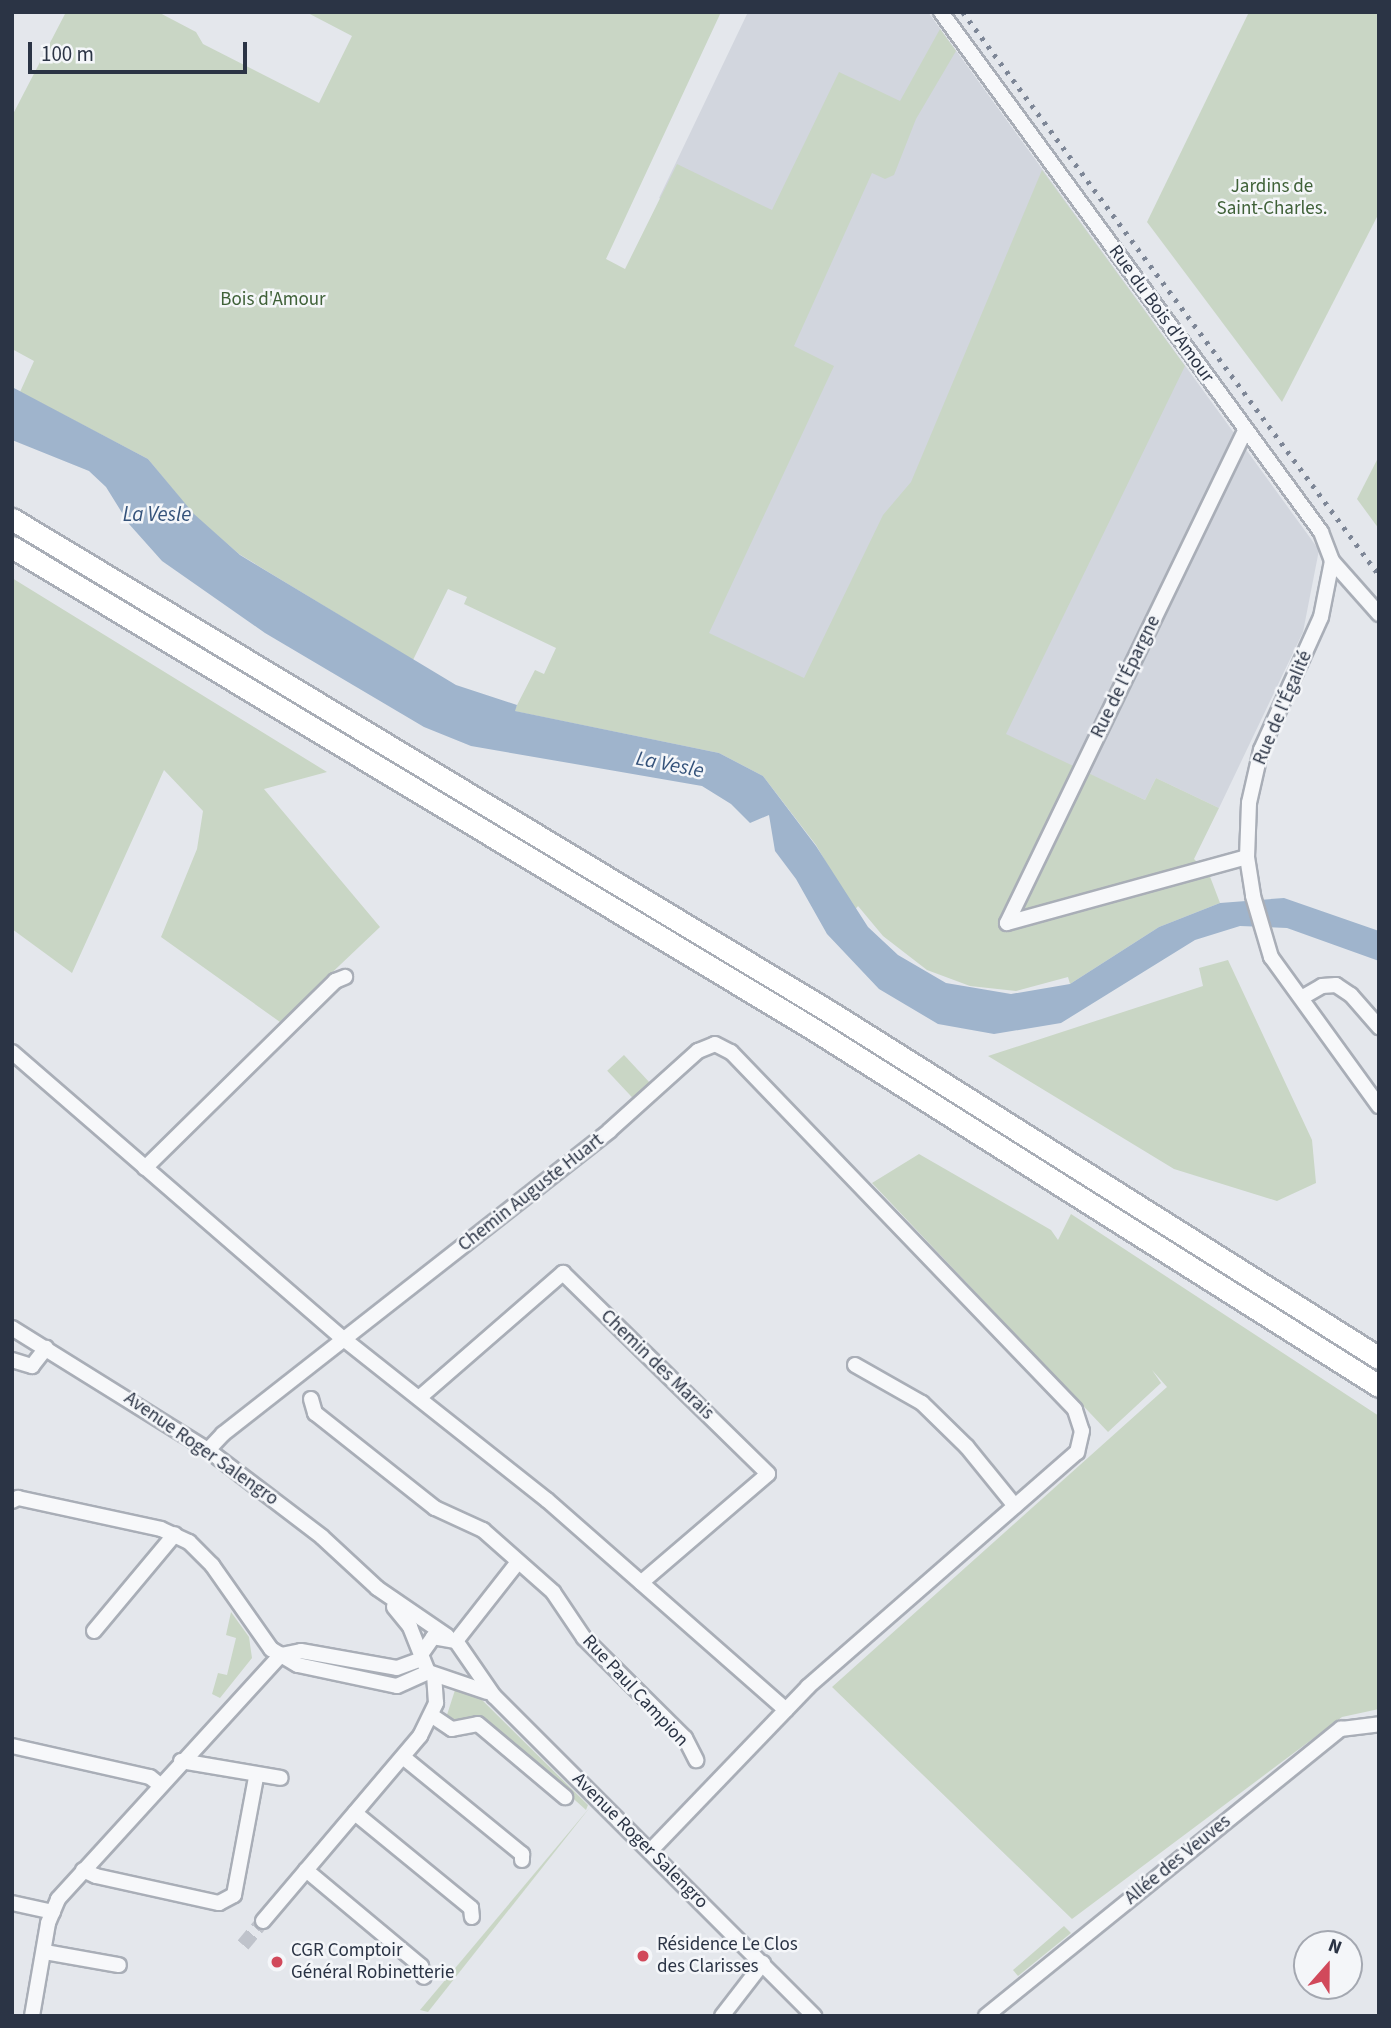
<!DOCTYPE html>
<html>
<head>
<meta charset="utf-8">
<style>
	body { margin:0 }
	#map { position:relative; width:1391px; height:2028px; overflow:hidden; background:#e4e7ec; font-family:"Source Sans 3",sans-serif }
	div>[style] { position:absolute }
	.built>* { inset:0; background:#d2d6de }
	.green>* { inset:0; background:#c9d6c5; transform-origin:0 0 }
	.water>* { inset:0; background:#9fb4cc }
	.minor-tunnel>* { height:14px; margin-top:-7px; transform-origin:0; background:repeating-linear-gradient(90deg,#bfc3cb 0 14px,transparent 0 21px) }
	.roads { filter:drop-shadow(2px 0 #a9aeb7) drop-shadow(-2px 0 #a9aeb7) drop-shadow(0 2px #a9aeb7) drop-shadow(0 -2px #a9aeb7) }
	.minor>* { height:14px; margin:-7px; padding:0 7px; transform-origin:7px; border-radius:7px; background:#f7f8fa }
	.highway>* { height:21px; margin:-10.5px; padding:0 10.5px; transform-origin:10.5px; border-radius:10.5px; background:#fff }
	.rail>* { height:4.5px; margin-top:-2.25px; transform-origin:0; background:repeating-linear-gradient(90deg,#7d8696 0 3.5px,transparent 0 10.5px) }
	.dots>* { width:19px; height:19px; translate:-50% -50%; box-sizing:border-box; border:4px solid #f4f6f9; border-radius:50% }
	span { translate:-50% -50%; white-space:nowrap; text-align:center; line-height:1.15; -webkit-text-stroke:5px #f4f6f9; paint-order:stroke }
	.park-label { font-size:19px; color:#3f6138 }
	.street-label { font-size:19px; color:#2b3445 }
	.poi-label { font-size:19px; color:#2b3445 }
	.left { translate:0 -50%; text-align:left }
	.water-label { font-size:21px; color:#34527a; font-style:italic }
	.frame { position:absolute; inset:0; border:14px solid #2b3445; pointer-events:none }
	.north { position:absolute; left:1293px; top:1930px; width:70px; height:70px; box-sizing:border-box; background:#f4f6f9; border:2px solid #a4a8b1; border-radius:50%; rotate:21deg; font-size:19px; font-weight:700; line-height:28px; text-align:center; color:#2b3445 }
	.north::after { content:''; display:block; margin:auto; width:24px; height:32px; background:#d1495b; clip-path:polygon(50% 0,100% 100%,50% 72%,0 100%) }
	.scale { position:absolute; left:28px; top:42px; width:219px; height:32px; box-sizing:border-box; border:4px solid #2b3445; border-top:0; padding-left:9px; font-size:21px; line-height:24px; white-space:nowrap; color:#2b3445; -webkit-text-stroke:5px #f4f6f9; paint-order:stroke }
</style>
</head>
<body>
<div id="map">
	<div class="built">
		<div style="clip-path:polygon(748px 12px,928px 12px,1319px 550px,1303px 632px,1219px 808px,1156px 778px,1145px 800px,1089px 774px,799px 700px,704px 632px,717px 314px,753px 243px,659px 198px)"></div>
	</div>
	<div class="green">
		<div style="clip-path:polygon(66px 12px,158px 12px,196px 32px,203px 44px,319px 103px,352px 36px,306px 12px,721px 12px,606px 259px,625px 269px,677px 164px,772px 210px,839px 72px,900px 101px,940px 29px,956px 51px,916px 119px,894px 175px,885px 179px,872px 173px,794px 346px,834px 366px,709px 633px,804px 678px,883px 515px,911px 482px,1042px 170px,1185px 366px,1006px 734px,1145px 800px,1156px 778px,1219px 808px,1194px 859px,1209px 874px,1220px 903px,1159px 927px,1070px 984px,1068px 977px,1016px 991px,970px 986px,927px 970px,883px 936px,858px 906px,854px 911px,816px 845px,763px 776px,719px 753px,514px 711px,535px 670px,544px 674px,556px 648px,464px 604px,467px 597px,448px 589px,413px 660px,239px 554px,194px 515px,148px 459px,20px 392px,34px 361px,12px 349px,12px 116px)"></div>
		<div style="clip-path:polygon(1249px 12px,1379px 12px,1379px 213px,1282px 402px,1147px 222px)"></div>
		<div style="clip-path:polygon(1379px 456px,1379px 529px,1357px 499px)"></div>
		<div style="clip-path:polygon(12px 578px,327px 772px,264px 789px,380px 927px,280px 1022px,161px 937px,197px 849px,203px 811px,164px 770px,72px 973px,12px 929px)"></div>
		<div style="clip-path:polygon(1228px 960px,1312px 1140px,1316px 1183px,1277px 1201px,1174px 1169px,988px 1056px,1203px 986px,1199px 968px)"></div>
		<div style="left:624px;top:1055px;width:44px;height:23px;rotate:47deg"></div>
		<div style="clip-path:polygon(919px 1154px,1051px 1230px,1058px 1240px,1071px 1214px,1379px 1416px,1379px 1709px,1342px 1717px,1072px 1919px,832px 1687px,1167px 1387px,1152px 1370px,1161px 1383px,1108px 1432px,872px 1183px)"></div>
		<div style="clip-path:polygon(231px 1612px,249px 1637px,252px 1658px,220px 1698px,212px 1694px,218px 1673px,227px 1675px,236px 1638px,226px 1635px)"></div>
		<div style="clip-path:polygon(455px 1690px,476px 1694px,588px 1805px,586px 1810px,487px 1721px,445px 1721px)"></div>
		<div style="clip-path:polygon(591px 1806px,428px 2012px,420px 2010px)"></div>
		<div style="clip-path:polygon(1064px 1926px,1071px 1933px,1018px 1976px,1013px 1970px)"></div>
	</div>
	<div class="water">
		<div style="clip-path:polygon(12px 387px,148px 459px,194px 514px,240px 555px,456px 685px,517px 705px,515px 711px,719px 753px,763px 776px,816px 846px,868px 927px,898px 955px,946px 983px,1011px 994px,1070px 984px,1159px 927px,1220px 903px,1284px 898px,1379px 931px,1379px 961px,1287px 928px,1240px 926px,1195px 940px,1061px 1023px,994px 1034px,938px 1024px,879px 989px,827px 934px,796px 879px,775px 851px,769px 815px,750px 823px,731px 804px,702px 786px,471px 746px,424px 727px,265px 633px,162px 561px,129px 524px,106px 487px,89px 471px,12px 440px)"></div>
	</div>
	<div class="minor-tunnel">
		<div style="left:243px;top:1945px;width:31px;rotate:-50deg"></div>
	</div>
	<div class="roads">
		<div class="minor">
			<div style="left:941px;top:12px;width:644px;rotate:53.84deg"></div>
			<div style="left:1321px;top:532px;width:31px;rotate:69deg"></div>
			<div style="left:1332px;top:561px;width:57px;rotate:101.1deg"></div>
			<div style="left:1321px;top:617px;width:146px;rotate:114.3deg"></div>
			<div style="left:1261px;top:750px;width:54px;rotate:102.8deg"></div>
			<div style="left:1249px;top:803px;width:54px;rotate:92.1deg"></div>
			<div style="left:1247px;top:857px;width:249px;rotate:164.6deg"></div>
			<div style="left:1332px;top:561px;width:71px;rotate:48.4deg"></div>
			<div style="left:1247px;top:857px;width:39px;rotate:81deg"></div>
			<div style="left:1253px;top:896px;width:64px;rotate:73.6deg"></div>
			<div style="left:1271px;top:957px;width:184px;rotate:54.1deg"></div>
			<div style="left:1007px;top:923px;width:547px;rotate:-64.19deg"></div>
			<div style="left:1303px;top:997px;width:22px;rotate:-30deg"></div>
			<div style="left:1322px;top:986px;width:14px;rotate:-4deg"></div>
			<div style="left:1336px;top:985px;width:18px;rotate:34deg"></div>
			<div style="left:1351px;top:995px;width:43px;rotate:48.8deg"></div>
			<div style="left:12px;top:1052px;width:440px;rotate:40.9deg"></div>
			<div style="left:345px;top:1340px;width:258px;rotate:38.4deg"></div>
			<div style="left:547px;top:1500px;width:318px;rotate:41.3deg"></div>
			<div style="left:145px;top:1168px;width:267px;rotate:-44.5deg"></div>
			<div style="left:335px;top:981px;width:11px;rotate:-22deg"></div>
			<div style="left:12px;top:1328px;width:231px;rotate:31.9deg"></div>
			<div style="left:208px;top:1450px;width:143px;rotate:37.3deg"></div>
			<div style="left:322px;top:1537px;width:75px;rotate:42.8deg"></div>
			<div style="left:377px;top:1588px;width:85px;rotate:34.4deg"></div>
			<div style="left:12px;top:1360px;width:21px;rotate:17deg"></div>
			<div style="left:32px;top:1366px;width:23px;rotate:-52deg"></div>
			<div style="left:855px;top:1365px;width:77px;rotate:29.6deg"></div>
			<div style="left:922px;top:1403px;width:63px;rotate:44.4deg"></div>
			<div style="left:967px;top:1447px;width:76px;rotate:50.9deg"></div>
			<div style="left:419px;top:1398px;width:191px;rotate:-41deg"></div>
			<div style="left:563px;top:1273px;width:287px;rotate:44.4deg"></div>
			<div style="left:768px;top:1474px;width:167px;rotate:139.4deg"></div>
			<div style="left:311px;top:1399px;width:15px;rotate:74deg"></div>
			<div style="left:315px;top:1413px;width:153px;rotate:38.4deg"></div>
			<div style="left:435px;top:1508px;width:53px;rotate:24.6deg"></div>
			<div style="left:483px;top:1530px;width:94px;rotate:41.5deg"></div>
			<div style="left:553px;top:1592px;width:55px;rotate:56deg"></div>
			<div style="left:584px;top:1638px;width:142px;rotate:44.7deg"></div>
			<div style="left:685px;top:1738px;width:25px;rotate:63deg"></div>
			<div style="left:208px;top:1450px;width:22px;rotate:-47deg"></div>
			<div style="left:223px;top:1434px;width:491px;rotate:-38.1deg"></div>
			<div style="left:609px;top:1131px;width:120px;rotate:-42deg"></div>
			<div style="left:698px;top:1051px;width:18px;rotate:-22deg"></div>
			<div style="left:715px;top:1044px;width:18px;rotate:27deg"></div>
			<div style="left:731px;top:1052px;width:496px;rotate:46.1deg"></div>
			<div style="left:1075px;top:1410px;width:22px;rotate:72deg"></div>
			<div style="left:1082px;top:1431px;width:22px;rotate:103deg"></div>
			<div style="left:1077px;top:1452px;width:357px;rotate:138.9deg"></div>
			<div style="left:808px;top:1687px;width:228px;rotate:133.9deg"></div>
			<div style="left:12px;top:1501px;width:7px;rotate:-27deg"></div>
			<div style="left:18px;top:1498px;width:146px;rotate:12.2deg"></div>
			<div style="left:161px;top:1529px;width:31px;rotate:25deg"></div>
			<div style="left:189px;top:1542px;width:33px;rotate:45deg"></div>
			<div style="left:212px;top:1565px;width:103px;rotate:54.9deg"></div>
			<div style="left:271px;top:1649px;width:31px;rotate:31deg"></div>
			<div style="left:298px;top:1665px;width:101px;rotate:12deg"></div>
			<div style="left:397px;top:1686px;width:34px;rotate:-24deg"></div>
			<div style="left:394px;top:1607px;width:26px;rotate:51deg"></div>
			<div style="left:410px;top:1627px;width:48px;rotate:68.2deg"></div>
			<div style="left:428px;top:1672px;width:62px;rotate:18.7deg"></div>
			<div style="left:94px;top:1631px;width:126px;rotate:-50.1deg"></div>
			<div style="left:456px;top:1641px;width:100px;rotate:-51.9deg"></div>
			<div style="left:422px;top:1653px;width:19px;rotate:-55deg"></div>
			<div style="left:433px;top:1637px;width:23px;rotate:10deg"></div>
			<div style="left:456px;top:1641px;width:67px;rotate:55.4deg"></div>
			<div style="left:494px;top:1696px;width:453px;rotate:45deg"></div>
			<div style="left:431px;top:1715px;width:25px;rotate:34deg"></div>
			<div style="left:452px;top:1729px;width:26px;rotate:-11deg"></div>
			<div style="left:478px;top:1724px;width:114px;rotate:40deg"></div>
			<div style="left:12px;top:1746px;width:141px;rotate:12.7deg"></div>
			<div style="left:150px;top:1777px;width:13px;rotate:39deg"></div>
			<div style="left:403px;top:1757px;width:154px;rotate:39.2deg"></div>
			<div style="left:522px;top:1854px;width:6px;rotate:90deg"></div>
			<div style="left:181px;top:1761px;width:101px;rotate:9.6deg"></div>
			<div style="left:355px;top:1813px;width:150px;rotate:39.3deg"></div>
			<div style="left:471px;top:1908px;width:9px;rotate:84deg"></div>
			<div style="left:83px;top:1870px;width:14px;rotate:25deg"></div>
			<div style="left:96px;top:1876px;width:126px;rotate:12.4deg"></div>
			<div style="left:219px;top:1903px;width:17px;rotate:-28deg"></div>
			<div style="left:234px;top:1895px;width:119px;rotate:-79.4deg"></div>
			<div style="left:306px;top:1870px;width:150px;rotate:39.9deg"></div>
			<div style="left:421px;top:1966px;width:11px;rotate:75deg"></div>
			<div style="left:12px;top:1903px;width:42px;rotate:12.4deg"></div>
			<div style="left:263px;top:1921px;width:243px;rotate:-49.7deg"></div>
			<div style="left:420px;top:1736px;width:37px;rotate:-64deg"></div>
			<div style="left:436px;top:1703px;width:28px;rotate:-94deg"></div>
			<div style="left:45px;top:1952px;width:75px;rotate:10deg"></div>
			<div style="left:32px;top:2016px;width:94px;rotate:-80.2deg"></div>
			<div style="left:48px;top:1923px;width:26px;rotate:-67deg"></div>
			<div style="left:58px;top:1899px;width:331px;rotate:-47.6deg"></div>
			<div style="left:281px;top:1655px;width:20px;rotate:-11deg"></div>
			<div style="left:301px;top:1651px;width:97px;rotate:10deg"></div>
			<div style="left:397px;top:1668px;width:27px;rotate:-20deg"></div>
			<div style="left:722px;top:2016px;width:67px;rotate:-52.3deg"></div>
			<div style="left:986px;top:2016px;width:457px;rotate:-39deg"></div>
			<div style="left:1341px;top:1729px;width:38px;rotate:-7deg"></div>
		</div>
		<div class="highway">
			<div style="left:12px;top:519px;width:955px;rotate:31.08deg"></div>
			<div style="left:830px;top:1012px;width:649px;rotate:32.22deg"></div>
			<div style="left:12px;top:547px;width:931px;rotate:31.03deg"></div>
			<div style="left:810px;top:1027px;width:673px;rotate:32.25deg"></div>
		</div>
	</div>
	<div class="rail">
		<div style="left:963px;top:12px;width:700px;rotate:53.54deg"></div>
	</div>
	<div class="dots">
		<div style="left:643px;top:1956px;background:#d1495b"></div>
		<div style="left:277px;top:1962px;background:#d1495b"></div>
	</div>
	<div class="park-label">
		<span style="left:1272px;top:198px">Jardins de<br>Saint-Charles.</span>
		<span style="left:273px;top:300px">Bois d'Amour</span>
	</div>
	<div class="street-label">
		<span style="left:1161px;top:314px;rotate:54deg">Rue du Bois d'Amour</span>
		<span style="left:1126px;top:677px;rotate:-64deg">Rue de l'Épargne</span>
		<span style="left:1283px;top:708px;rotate:-67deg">Rue de l'Égalité</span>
		<span style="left:531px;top:1193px;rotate:-38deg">Chemin Auguste Huart</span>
		<span style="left:657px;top:1365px;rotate:44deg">Chemin des Marais</span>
		<span style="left:201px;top:1449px;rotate:35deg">Avenue Roger Salengro</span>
		<span style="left:635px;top:1691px;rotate:47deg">Rue Paul Campion</span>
		<span style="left:640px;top:1841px;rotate:45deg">Avenue Roger Salengro</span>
		<span style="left:1178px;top:1860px;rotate:-39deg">Allée des Veuves</span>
	</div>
	<div class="poi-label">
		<span class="left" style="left:657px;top:1956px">Résidence Le Clos<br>des Clarisses</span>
		<span class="left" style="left:291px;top:1962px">CGR Comptoir<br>Général Robinetterie</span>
	</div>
	<div class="water-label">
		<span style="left:157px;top:514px">La Vesle</span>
		<span style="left:670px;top:764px;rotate:11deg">La Vesle</span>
	</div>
	<div class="frame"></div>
	<div class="north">N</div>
	<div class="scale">100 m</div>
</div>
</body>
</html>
